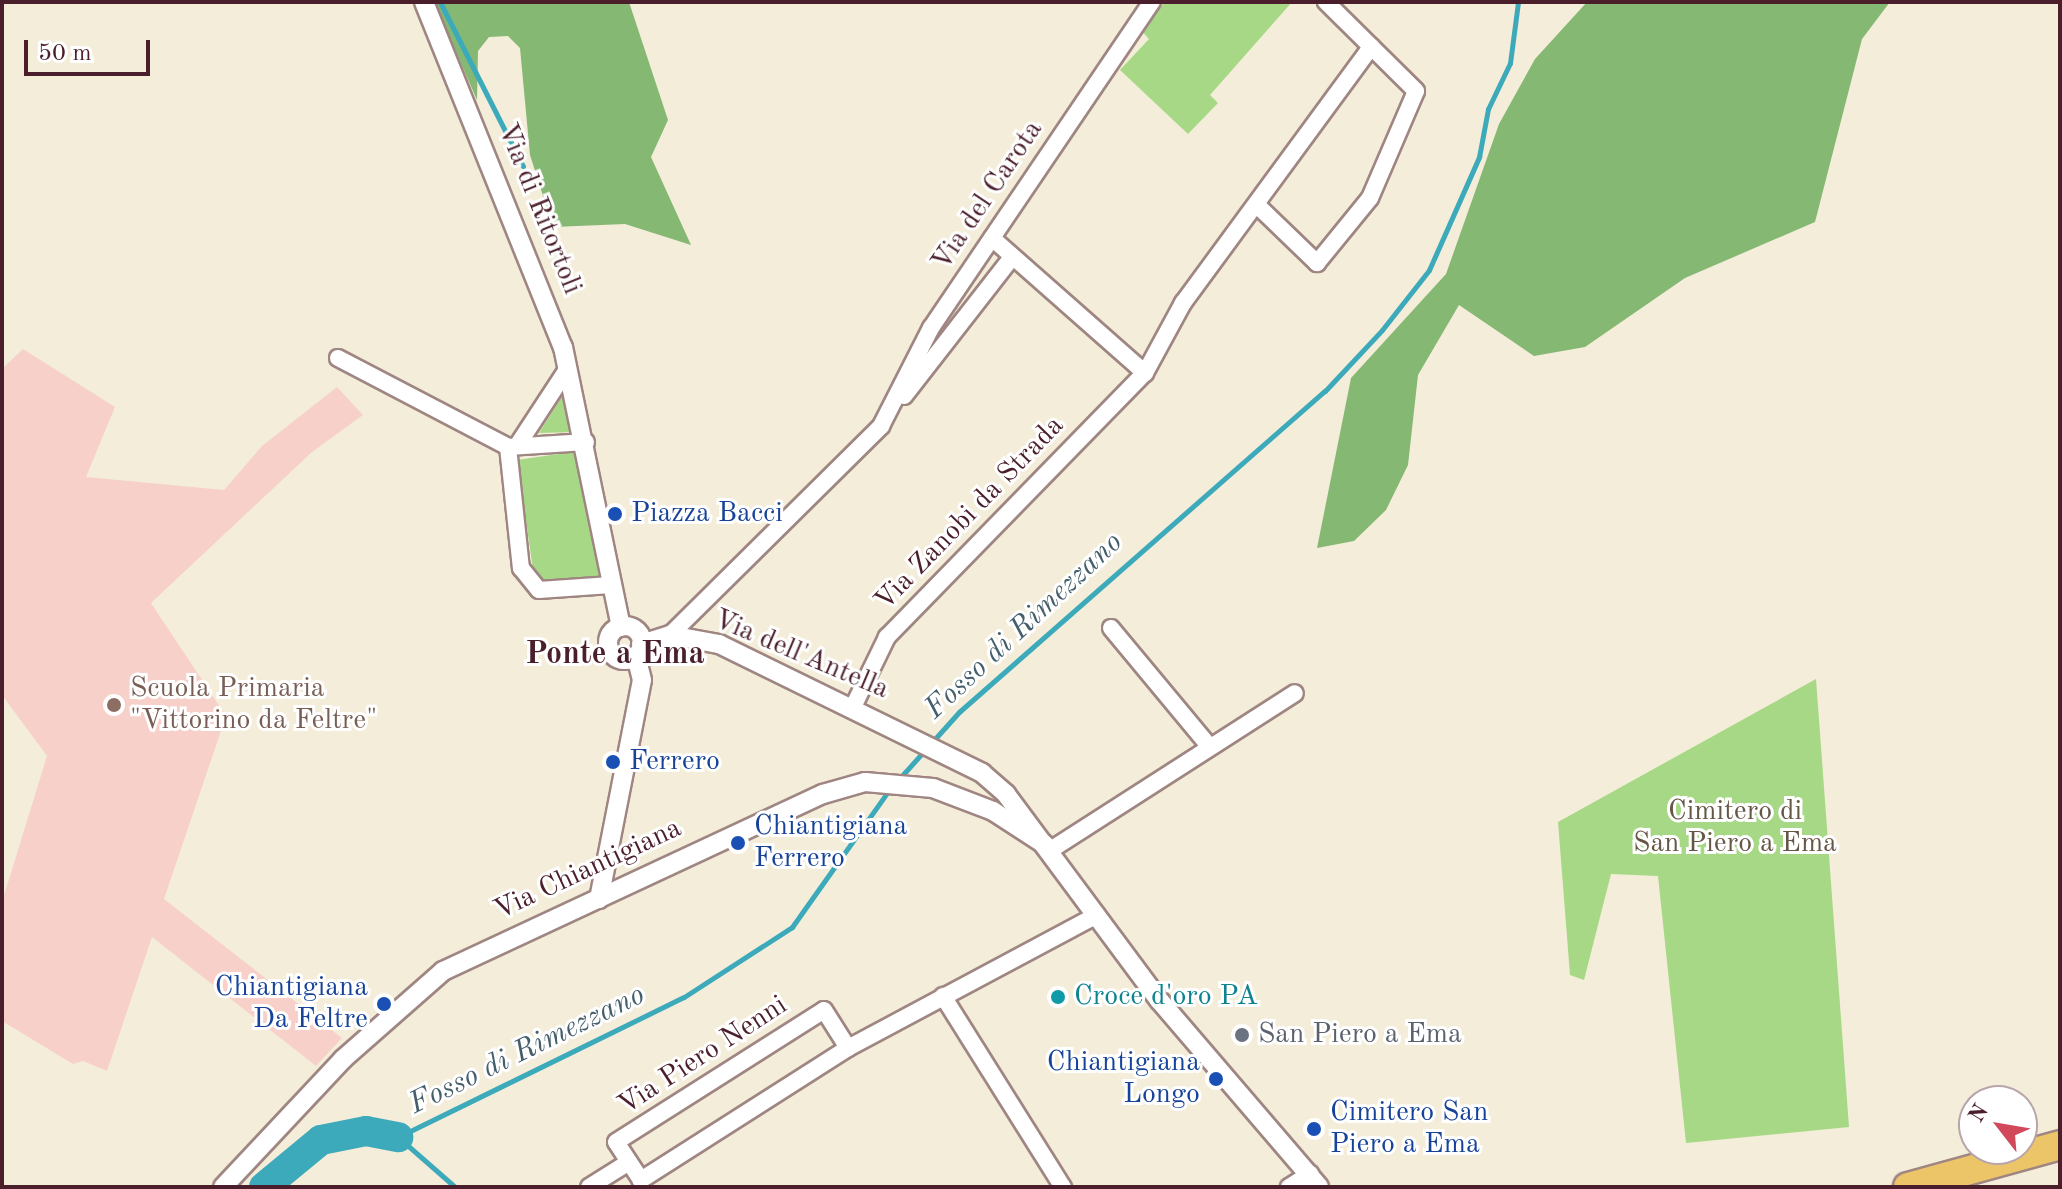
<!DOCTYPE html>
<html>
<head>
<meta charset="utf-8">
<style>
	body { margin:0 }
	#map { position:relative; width:2062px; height:1189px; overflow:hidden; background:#f4edd9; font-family:"Old Standard TT",serif }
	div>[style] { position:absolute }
	.built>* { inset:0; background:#f7d1c9 }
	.green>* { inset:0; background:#a7d886 }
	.forest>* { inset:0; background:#85b873 }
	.stream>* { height:5px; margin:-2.5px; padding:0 2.5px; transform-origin:2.5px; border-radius:2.5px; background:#3caaba }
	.river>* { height:30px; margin:-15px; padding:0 15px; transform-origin:15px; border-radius:15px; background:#3caaba }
	.roads { filter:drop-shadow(2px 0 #9f8682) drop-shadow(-2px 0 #9f8682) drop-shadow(0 2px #9f8682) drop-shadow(0 -2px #9f8682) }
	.minor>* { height:16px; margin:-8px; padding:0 8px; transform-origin:8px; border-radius:8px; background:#fff }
	.tertiary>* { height:18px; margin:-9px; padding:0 9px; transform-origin:9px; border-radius:9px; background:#fff }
	.tertiary>.ring { margin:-9px; padding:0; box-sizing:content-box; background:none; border:18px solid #fff; border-radius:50% }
	.motorway>* { height:28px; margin:-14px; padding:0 14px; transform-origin:14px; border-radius:14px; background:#edc569 }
	.dots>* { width:22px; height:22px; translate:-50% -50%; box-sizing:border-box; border:4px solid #fff; border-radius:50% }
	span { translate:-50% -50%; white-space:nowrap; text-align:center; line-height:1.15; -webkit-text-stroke:6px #fff; paint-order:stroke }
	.street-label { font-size:28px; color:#4a1f2b }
	.transit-label { font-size:28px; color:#164399 }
	.left { translate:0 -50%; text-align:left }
	.right { translate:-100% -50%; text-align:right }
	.education-label { font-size:28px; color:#785e54 }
	.park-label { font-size:28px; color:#665646 }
	.culture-label { font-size:28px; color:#0d838f }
	.worship-label { font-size:28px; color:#5b616d }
	.water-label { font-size:30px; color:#445e6b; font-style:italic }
	.quarter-label { font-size:32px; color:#4a1f2b; font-weight:700 }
	.frame { position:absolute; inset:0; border:4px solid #4a1f2b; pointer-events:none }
	.north { position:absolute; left:1958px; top:1085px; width:80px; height:80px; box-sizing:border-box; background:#fff; border:2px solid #b7a5aa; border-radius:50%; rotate:301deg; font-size:22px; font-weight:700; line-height:32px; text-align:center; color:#4a1f2b }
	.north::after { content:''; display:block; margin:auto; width:28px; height:36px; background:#d1495b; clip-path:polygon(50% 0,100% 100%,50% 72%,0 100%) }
	.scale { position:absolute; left:24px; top:40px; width:126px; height:36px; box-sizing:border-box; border:4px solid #4a1f2b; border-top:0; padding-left:10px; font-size:24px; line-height:28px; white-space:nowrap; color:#4a1f2b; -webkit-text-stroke:6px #fff; paint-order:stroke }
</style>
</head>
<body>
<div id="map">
	<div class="built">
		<div style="clip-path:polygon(23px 349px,115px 407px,86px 477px,224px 490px,262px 446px,337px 387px,363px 415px,312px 452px,151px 603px,226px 716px,164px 899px,342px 1038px,316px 1066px,152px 937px,107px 1071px,83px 1061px,73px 1064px,2px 1021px,2px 902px,47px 756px,2px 695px,2px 369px)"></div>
	</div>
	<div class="green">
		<div style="clip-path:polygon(1165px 2px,1292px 2px,1210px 95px,1218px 103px,1188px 134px,1120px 70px,1149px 39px,1140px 29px)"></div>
		<div style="clip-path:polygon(563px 395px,574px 432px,539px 433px)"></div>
		<div style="clip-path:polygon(579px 451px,600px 581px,544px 584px,533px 569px,517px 460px)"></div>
		<div style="clip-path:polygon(1816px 679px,1849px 1127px,1686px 1143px,1658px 876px,1611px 874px,1584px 980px,1570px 975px,1558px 822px)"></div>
	</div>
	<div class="forest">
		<div style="clip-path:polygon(434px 2px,629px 2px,668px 120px,651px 157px,691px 245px,625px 224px,553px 227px,530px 155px,520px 48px,508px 36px,489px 37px,478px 51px,477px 100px)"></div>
		<div style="clip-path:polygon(1587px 2px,1890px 2px,1862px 39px,1815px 222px,1685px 278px,1585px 347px,1534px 356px,1459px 305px,1418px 375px,1408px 465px,1386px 510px,1354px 541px,1317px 548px,1351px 378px,1446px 274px,1499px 124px,1535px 59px)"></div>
	</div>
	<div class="stream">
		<div style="left:440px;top:2px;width:184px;rotate:63.2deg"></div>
		<div style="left:898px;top:780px;width:91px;rotate:-48.1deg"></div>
		<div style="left:959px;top:712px;width:487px;rotate:-41.3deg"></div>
		<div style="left:1325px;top:391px;width:83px;rotate:-46.9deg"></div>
		<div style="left:1382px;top:330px;width:76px;rotate:-51.9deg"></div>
		<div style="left:1429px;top:270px;width:124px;rotate:-66.1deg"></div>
		<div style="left:1479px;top:157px;width:49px;rotate:-79.4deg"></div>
		<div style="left:1488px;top:109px;width:51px;rotate:-64.4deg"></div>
		<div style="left:1510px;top:63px;width:62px;rotate:-82.5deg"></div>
		<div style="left:455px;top:1187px;width:76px;rotate:-138.7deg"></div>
		<div style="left:398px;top:1137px;width:318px;rotate:-26.1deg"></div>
		<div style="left:684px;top:997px;width:129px;rotate:-32.9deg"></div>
		<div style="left:792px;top:927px;width:168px;rotate:-54.7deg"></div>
	</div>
	<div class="river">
		<div style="left:264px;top:1187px;width:74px;rotate:-39.5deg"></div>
		<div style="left:321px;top:1140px;width:46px;rotate:-11.3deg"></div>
		<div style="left:366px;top:1131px;width:33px;rotate:11deg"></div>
	</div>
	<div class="roads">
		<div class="minor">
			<div style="left:1259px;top:207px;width:81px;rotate:44deg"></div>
			<div style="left:1317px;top:263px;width:84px;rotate:-50.8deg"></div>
			<div style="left:1370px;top:198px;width:116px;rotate:-66.7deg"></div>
			<div style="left:1416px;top:91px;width:127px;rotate:-135.3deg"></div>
			<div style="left:992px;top:238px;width:204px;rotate:41.4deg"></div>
			<div style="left:338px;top:358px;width:192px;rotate:27.6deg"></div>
			<div style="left:904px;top:396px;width:172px;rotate:-52.1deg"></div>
			<div style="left:586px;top:442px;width:78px;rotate:176.3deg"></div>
			<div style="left:508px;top:447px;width:122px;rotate:83.9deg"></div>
			<div style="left:521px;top:568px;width:28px;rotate:51deg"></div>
			<div style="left:539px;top:590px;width:72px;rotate:-4deg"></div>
			<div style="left:517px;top:446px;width:93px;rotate:-56.8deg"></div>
			<div style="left:1111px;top:628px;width:153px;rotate:50.3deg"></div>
			<div style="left:670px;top:635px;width:297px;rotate:-44.7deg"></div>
			<div style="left:881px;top:426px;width:110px;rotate:-63deg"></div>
			<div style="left:931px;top:328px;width:394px;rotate:-55.9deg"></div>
			<div style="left:853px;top:707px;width:78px;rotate:-64.1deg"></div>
			<div style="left:887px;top:637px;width:369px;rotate:-45.7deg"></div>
			<div style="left:1145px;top:373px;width:80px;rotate:-61.5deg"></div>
			<div style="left:1183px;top:303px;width:318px;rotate:-53.7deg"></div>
			<div style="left:1049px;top:851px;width:292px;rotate:-32.7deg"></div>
			<div style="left:943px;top:996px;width:226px;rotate:57.9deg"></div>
			<div style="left:824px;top:1010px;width:45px;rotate:57.7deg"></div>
			<div style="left:848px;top:1048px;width:246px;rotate:147.5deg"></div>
			<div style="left:641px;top:1180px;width:45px;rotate:-123.3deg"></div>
			<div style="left:616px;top:1142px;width:246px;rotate:-32.4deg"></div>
			<div style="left:848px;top:1048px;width:282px;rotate:-28.1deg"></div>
			<div style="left:589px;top:1187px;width:47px;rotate:-32deg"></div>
			<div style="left:1289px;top:1187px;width:25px;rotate:-32deg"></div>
		</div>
		<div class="tertiary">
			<div style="left:424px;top:2px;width:372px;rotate:68.1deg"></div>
			<div style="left:563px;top:347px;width:286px;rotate:78.3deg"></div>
			<div class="ring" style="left:608px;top:626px;width:16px;height:16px"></div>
			<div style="left:641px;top:644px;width:30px;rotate:-17deg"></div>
			<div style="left:670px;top:635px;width:50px;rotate:10.4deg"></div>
			<div style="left:719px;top:644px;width:293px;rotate:26.1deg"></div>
			<div style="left:982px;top:773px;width:32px;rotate:41deg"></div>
			<div style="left:1006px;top:794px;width:257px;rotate:53.4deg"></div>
			<div style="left:1159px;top:1000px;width:246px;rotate:49.4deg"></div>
			<div style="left:599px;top:899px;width:223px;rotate:-78.9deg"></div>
			<div style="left:642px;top:680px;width:25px;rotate:-104deg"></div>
			<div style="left:223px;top:1187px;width:175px;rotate:-46.8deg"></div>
			<div style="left:343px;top:1059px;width:133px;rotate:-41.3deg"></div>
			<div style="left:443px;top:971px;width:419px;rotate:-25deg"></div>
			<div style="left:823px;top:794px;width:44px;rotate:-15.9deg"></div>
			<div style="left:865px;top:782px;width:68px;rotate:5deg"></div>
			<div style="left:933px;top:788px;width:64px;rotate:21deg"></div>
			<div style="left:993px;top:811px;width:61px;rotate:32.9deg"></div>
		</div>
		<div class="motorway">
			<div style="left:1908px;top:1187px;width:158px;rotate:-15.4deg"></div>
		</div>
	</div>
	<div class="dots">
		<div style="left:615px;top:514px;background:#1a4fb4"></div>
		<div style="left:114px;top:705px;background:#8d6e63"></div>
		<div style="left:613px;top:762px;background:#1a4fb4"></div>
		<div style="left:738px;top:843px;background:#1a4fb4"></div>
		<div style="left:1058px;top:997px;background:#0f9aa8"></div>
		<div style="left:384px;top:1004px;background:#1a4fb4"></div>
		<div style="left:1242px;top:1035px;background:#6b7280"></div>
		<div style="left:1216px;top:1079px;background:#1a4fb4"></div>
		<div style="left:1314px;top:1129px;background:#1a4fb4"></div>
	</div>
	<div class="street-label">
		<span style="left:988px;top:196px;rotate:-56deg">Via del Carota</span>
		<span style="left:539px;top:209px;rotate:68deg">Via di Ritortoli</span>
		<span style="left:970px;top:514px;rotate:-46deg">Via Zanobi da Strada</span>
		<span style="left:801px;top:655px;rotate:23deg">Via dell'Antella</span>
		<span style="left:588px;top:870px;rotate:-25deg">Via Chiantigiana</span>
		<span style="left:703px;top:1056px;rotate:-33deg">Via Piero Nenni</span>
	</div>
	<div class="transit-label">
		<span class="left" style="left:631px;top:514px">Piazza Bacci</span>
		<span class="left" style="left:629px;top:762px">Ferrero</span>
		<span class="left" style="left:754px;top:843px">Chiantigiana<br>Ferrero</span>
		<span class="right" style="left:368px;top:1004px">Chiantigiana<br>Da Feltre</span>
		<span class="right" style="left:1200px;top:1079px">Chiantigiana<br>Longo</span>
		<span class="left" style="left:1330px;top:1129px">Cimitero San<br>Piero a Ema</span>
	</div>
	<div class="education-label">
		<span class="left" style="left:130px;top:705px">Scuola Primaria<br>"Vittorino da Feltre"</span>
	</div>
	<div class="park-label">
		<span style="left:1735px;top:828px">Cimitero di<br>San Piero a Ema</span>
	</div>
	<div class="culture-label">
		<span class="left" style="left:1074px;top:997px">Croce d'oro PA</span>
	</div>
	<div class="worship-label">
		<span class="left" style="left:1258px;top:1035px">San Piero a Ema</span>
	</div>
	<div class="water-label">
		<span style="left:1024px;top:626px;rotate:-43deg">Fosso di Rimezzano</span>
		<span style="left:527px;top:1050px;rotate:-26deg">Fosso di Rimezzano</span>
	</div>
	<div class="quarter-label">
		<span style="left:615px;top:655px">Ponte a Ema</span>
	</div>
	<div class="frame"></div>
	<div class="north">N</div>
	<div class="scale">50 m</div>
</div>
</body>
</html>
